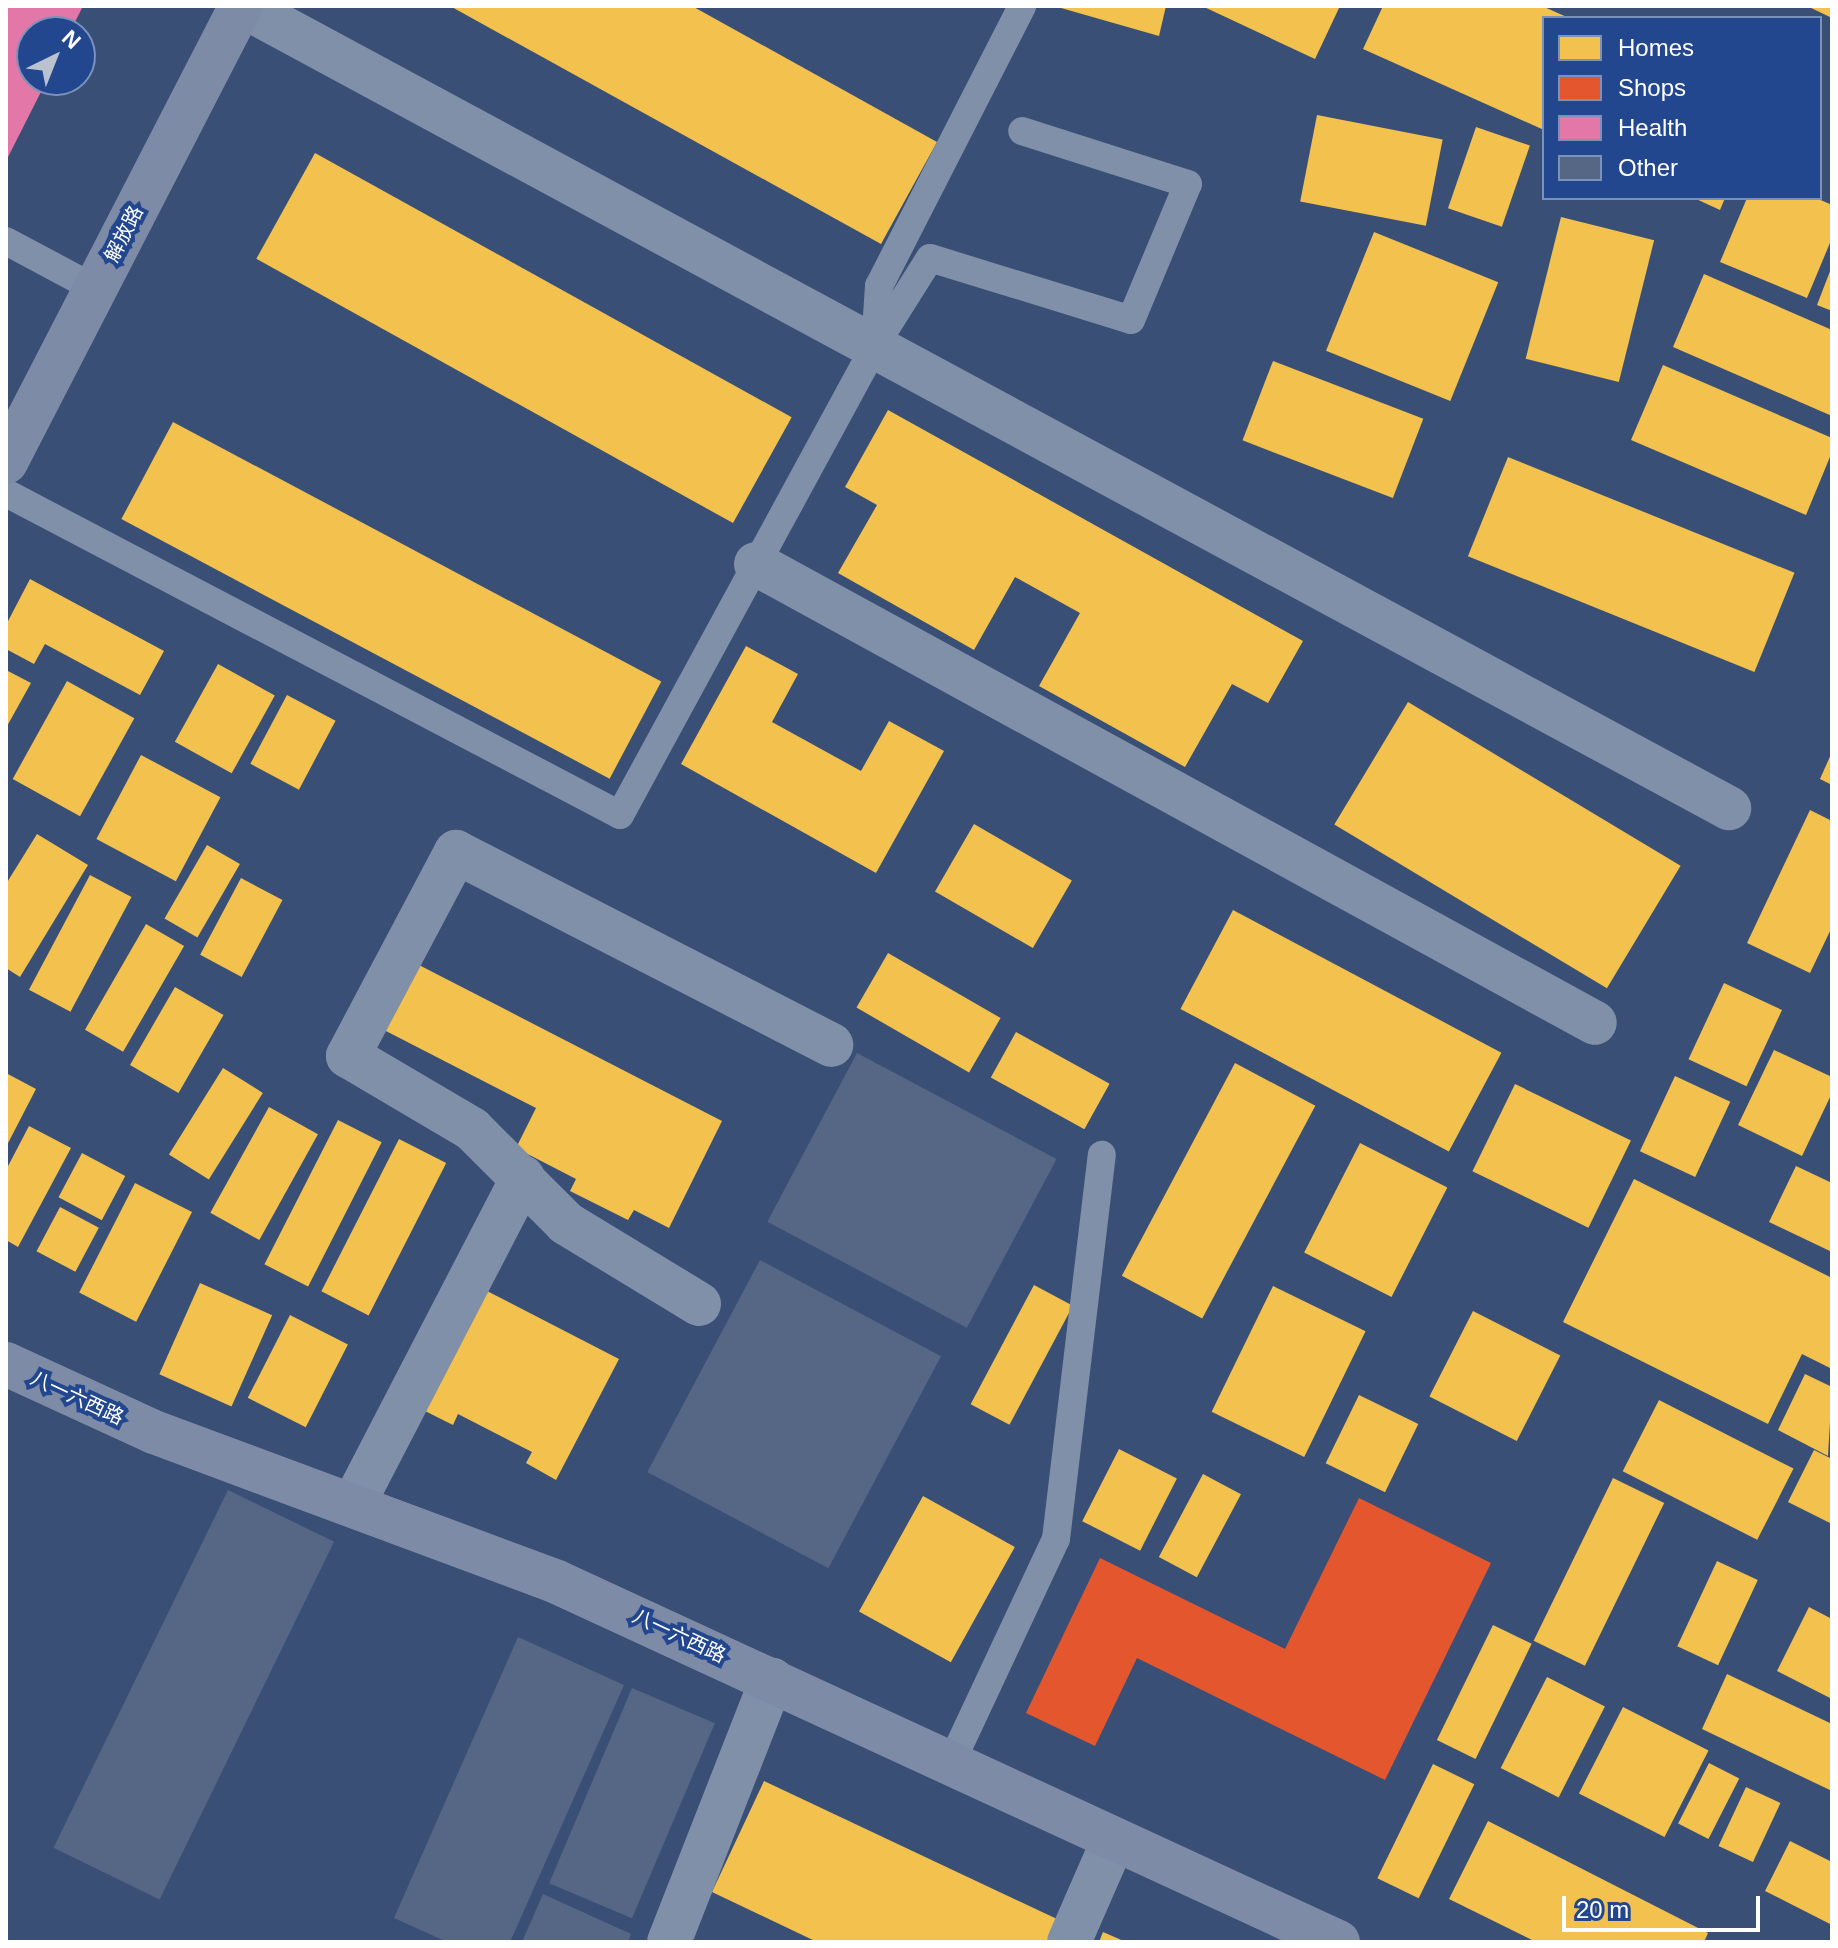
<!DOCTYPE html>
<html>
<head>
<meta charset="utf-8">
<style>
	body { margin:0 }
	#map { position:relative; width:1838px; height:1948px; overflow:hidden; background:#3a4f76; font-family:Arial,"Noto Sans SC",sans-serif }
	div>[style] { position:absolute }
	.homes>* { inset:0; background:#f2c14e; transform-origin:0 0 }
	.shops>* { inset:0; background:#e4572e }
	.health>* { inset:0; background:#e377a8 }
	.building>* { inset:0; background:#566786; transform-origin:0 0 }
	.lane>* { height:28px; margin:-14px; padding:0 14px; transform-origin:14px; border-radius:14px; background:#8190a9 }
	.street>* { height:44px; margin:-22px; padding:0 22px; transform-origin:22px; border-radius:22px; background:#8190a9 }
	.secondary>* { height:44px; margin:-22px; padding:0 22px; transform-origin:22px; border-radius:22px; background:#7e8ba6 }
	span { translate:-50% -50%; white-space:nowrap; text-align:center; line-height:1.15; -webkit-text-stroke:8px #22478e; paint-order:stroke }
	.street-label { font-size:20px; color:#fff }
	.frame { position:absolute; inset:0; border:8px solid #fff; pointer-events:none }
	.legend { position:absolute; left:1542px; top:16px; width:280px; height:184px; box-sizing:border-box; background:#22478e; border:2px solid #7a91bb; margin:0; padding:10px 14px; list-style:none; font-size:24px; color:#fff }
	.legend li { display:flex; align-items:center; gap:16px; height:40px }
	.legend b { width:40px; border:2px solid #7a91bb }
	.north { position:absolute; left:16px; top:16px; width:80px; height:80px; box-sizing:border-box; background:#22478e; border:2px solid #7a91bb; border-radius:50%; rotate:43deg; font-size:22px; font-weight:700; line-height:32px; text-align:center; color:#fff }
	.north::after { content:''; display:block; margin:auto; width:28px; height:36px; background:#bac1cf; clip-path:polygon(50% 0,100% 100%,50% 72%,0 100%) }
	.scale { position:absolute; left:1562px; top:1896px; width:198px; height:36px; box-sizing:border-box; border:4px solid #fff; border-top:0; padding-left:10px; font-size:24px; line-height:28px; white-space:nowrap; color:#fff; -webkit-text-stroke:6px #22478e; paint-order:stroke }
</style>
</head>
<body>
<div id="map">
	<div class="homes">
		<div style="clip-path:polygon(450px 6px,692px 6px,937px 142px,881px 244px)"></div>
		<div style="clip-path:polygon(1054px 6px,1166px 6px,1159px 36px)"></div>
		<div style="clip-path:polygon(1202px 6px,1340px 6px,1315px 59px)"></div>
		<div style="clip-path:polygon(1383px 6px,1542px 6px,1569px 18px,1544px 18px,1544px 130px,1363px 49px)"></div>
		<div style="clip-path:polygon(1807px 6px,1832px 6px,1832px 18px)"></div>
		<div style="left:1317px;top:115px;width:128px;height:88px;rotate:11deg"></div>
		<div style="left:1476px;top:127px;width:57px;height:86px;rotate:19deg"></div>
		<div style="left:315px;top:153px;width:545px;height:121px;rotate:29deg"></div>
		<div style="clip-path:polygon(1694px 198px,1725px 198px,1720px 210px)"></div>
		<div style="clip-path:polygon(1747px 198px,1816px 198px,1832px 205px,1832px 238px,1807px 298px,1720px 262px)"></div>
		<div style="left:1561px;top:217px;width:96px;height:146px;rotate:14deg"></div>
		<div style="left:1374px;top:232px;width:134px;height:128px;rotate:22deg"></div>
		<div style="clip-path:polygon(1832px 266px,1832px 311px,1817px 305px)"></div>
		<div style="clip-path:polygon(1704px 274px,1832px 330px,1832px 416px,1673px 347px)"></div>
		<div style="left:1273px;top:361px;width:161px;height:85px;rotate:21deg"></div>
		<div style="clip-path:polygon(1663px 365px,1832px 438px,1832px 452px,1806px 515px,1631px 440px)"></div>
		<div style="clip-path:polygon(888px 410px,1303px 641px,1268px 703px,1232px 684px,1185px 767px,1039px 686px,1080px 613px,1015px 577px,974px 650px,838px 573px,877px 505px,845px 487px)"></div>
		<div style="left:173px;top:422px;width:553px;height:110px;rotate:28deg"></div>
		<div style="left:1508px;top:457px;width:309px;height:107px;rotate:22deg"></div>
		<div style="clip-path:polygon(30px 579px,164px 651px,140px 695px,45px 644px,34px 664px,6px 649px,6px 625px)"></div>
		<div style="clip-path:polygon(746px 646px,798px 674px,772px 722px,861px 771px,889px 721px,944px 751px,876px 873px,681px 764px)"></div>
		<div style="left:218px;top:664px;width:65px;height:89px;rotate:29deg"></div>
		<div style="clip-path:polygon(6px 670px,31px 683px,6px 728px)"></div>
		<div style="left:67px;top:681px;width:77px;height:112px;rotate:29deg"></div>
		<div style="left:287px;top:695px;width:55px;height:78px;rotate:28deg"></div>
		<div style="left:1408px;top:702px;width:318px;height:143px;rotate:31deg"></div>
		<div style="clip-path:polygon(1832px 752px,1832px 785px,1820px 779px)"></div>
		<div style="left:141px;top:755px;width:90px;height:95px;rotate:28deg"></div>
		<div style="clip-path:polygon(1810px 810px,1832px 821px,1832px 927px,1810px 973px,1747px 943px)"></div>
		<div style="left:974px;top:824px;width:113px;height:78px;rotate:30deg"></div>
		<div style="clip-path:polygon(37px 834px,88px 865px,20px 977px,6px 968px,6px 884px)"></div>
		<div style="left:207px;top:845px;width:38px;height:85px;rotate:30deg"></div>
		<div style="left:90px;top:875px;width:47px;height:130px;rotate:28deg"></div>
		<div style="left:241px;top:878px;width:47px;height:87px;rotate:28deg"></div>
		<div style="left:1233px;top:910px;width:304px;height:112px;rotate:28deg"></div>
		<div style="left:146px;top:924px;width:44px;height:122px;rotate:30deg"></div>
		<div style="left:888px;top:953px;width:130px;height:63px;rotate:30deg"></div>
		<div style="clip-path:polygon(417px 964px,722px 1121px,669px 1228px,634px 1210px,628px 1220px,570px 1191px,576px 1179px,516px 1148px,536px 1108px,384px 1030px)"></div>
		<div style="left:1724px;top:983px;width:64px;height:84px;rotate:25deg"></div>
		<div style="left:175px;top:987px;width:56px;height:90px;rotate:30deg"></div>
		<div style="left:1016px;top:1032px;width:107px;height:52px;rotate:29deg"></div>
		<div style="clip-path:polygon(1774px 1050px,1832px 1077px,1832px 1093px,1802px 1156px,1738px 1125px)"></div>
		<div style="left:1235px;top:1063px;width:91px;height:241px;rotate:28deg"></div>
		<div style="left:223px;top:1068px;width:47px;height:102px;rotate:32deg"></div>
		<div style="clip-path:polygon(6px 1073px,36px 1089px,6px 1147px)"></div>
		<div style="left:1675px;top:1076px;width:61px;height:83px;rotate:25deg"></div>
		<div style="left:1515px;top:1084px;width:129px;height:97px;rotate:26deg"></div>
		<div style="left:269px;top:1107px;width:56px;height:121px;rotate:29deg"></div>
		<div style="left:338px;top:1120px;width:49px;height:162px;rotate:27deg"></div>
		<div style="clip-path:polygon(29px 1126px,71px 1148px,18px 1247px,6px 1240px,6px 1170px)"></div>
		<div style="left:399px;top:1139px;width:53px;height:171px;rotate:27deg"></div>
		<div style="left:1360px;top:1143px;width:98px;height:123px;rotate:27deg"></div>
		<div style="left:82px;top:1153px;width:49px;height:50px;rotate:28deg"></div>
		<div style="clip-path:polygon(1796px 1166px,1832px 1183px,1832px 1252px,1769px 1222px)"></div>
		<div style="clip-path:polygon(1634px 1179px,1832px 1278px,1832px 1369px,1802px 1354px,1768px 1424px,1563px 1322px)"></div>
		<div style="left:135px;top:1183px;width:64px;height:123px;rotate:27deg"></div>
		<div style="left:60px;top:1207px;width:44px;height:50px;rotate:28deg"></div>
		<div style="left:200px;top:1283px;width:79px;height:100px;rotate:24deg"></div>
		<div style="left:1034px;top:1285px;width:44px;height:135px;rotate:28deg"></div>
		<div style="left:1273px;top:1286px;width:103px;height:140px;rotate:26deg"></div>
		<div style="clip-path:polygon(485px 1290px,619px 1359px,556px 1480px,526px 1463px,532px 1452px,458px 1414px,453px 1425px,423px 1410px)"></div>
		<div style="left:1473px;top:1311px;width:98px;height:96px;rotate:27deg"></div>
		<div style="left:290px;top:1315px;width:65px;height:93px;rotate:27deg"></div>
		<div style="clip-path:polygon(1805px 1374px,1832px 1387px,1828px 1456px,1778px 1430px)"></div>
		<div style="left:1359px;top:1395px;width:66px;height:76px;rotate:26deg"></div>
		<div style="left:1659px;top:1400px;width:151px;height:80px;rotate:27deg"></div>
		<div style="left:1119px;top:1449px;width:65px;height:81px;rotate:27deg"></div>
		<div style="clip-path:polygon(1814px 1450px,1832px 1459px,1832px 1524px,1788px 1502px)"></div>
		<div style="left:1203px;top:1474px;width:43px;height:94px;rotate:28deg"></div>
		<div style="left:1613px;top:1478px;width:57px;height:181px;rotate:26deg"></div>
		<div style="left:923px;top:1496px;width:105px;height:132px;rotate:29deg"></div>
		<div style="left:1717px;top:1561px;width:45px;height:94px;rotate:25deg"></div>
		<div style="clip-path:polygon(1809px 1607px,1832px 1619px,1832px 1699px,1777px 1671px)"></div>
		<div style="left:1493px;top:1625px;width:43px;height:128px;rotate:26deg"></div>
		<div style="clip-path:polygon(1727px 1674px,1832px 1724px,1832px 1791px,1702px 1729px)"></div>
		<div style="left:1547px;top:1677px;width:65px;height:102px;rotate:27deg"></div>
		<div style="left:1623px;top:1707px;width:96px;height:97px;rotate:27deg"></div>
		<div style="left:1709px;top:1763px;width:34px;height:68px;rotate:27deg"></div>
		<div style="left:1433px;top:1764px;width:46px;height:127px;rotate:26deg"></div>
		<div style="clip-path:polygon(764px 1781px,1057px 1919px,1047px 1942px,817px 1942px,712px 1892px)"></div>
		<div style="left:1746px;top:1787px;width:38px;height:65px;rotate:25deg"></div>
		<div style="clip-path:polygon(1488px 1821px,1708px 1933px,1704px 1942px,1536px 1942px,1449px 1899px)"></div>
		<div style="clip-path:polygon(1790px 1841px,1832px 1862px,1832px 1925px,1765px 1891px)"></div>
		<div style="clip-path:polygon(1103px 1932px,1126px 1942px,1099px 1942px)"></div>
	</div>
	<div class="shops">
		<div style="clip-path:polygon(1359px 1498px,1491px 1563px,1385px 1780px,1137px 1658px,1095px 1746px,1026px 1713px,1100px 1558px,1285px 1649px)"></div>
	</div>
	<div class="health">
		<div style="clip-path:polygon(6px 6px,83px 6px,70px 32px,32px 32px,32px 80px,47px 80px,6px 161px)"></div>
	</div>
	<div class="building">
		<div style="left:857px;top:1053px;width:226px;height:191px;rotate:28deg"></div>
		<div style="left:760px;top:1260px;width:205px;height:240px;rotate:28deg"></div>
		<div style="left:228px;top:1490px;width:118px;height:398px;rotate:26deg"></div>
		<div style="clip-path:polygon(518px 1637px,624px 1685px,510px 1942px,447px 1942px,394px 1918px)"></div>
		<div style="left:632px;top:1688px;width:90px;height:212px;rotate:23deg"></div>
		<div style="clip-path:polygon(543px 1894px,631px 1934px,628px 1942px,522px 1942px)"></div>
	</div>
	<div class="lane">
		<div style="left:6px;top:241px;width:102px;rotate:28.1deg"></div>
		<div style="left:877px;top:342px;width:99px;rotate:-57.8deg"></div>
		<div style="left:930px;top:258px;width:210px;rotate:17.1deg"></div>
		<div style="left:1131px;top:320px;width:147px;rotate:-67.3deg"></div>
		<div style="left:1188px;top:184px;width:174px;rotate:-162.3deg"></div>
		<div style="left:6px;top:493px;width:693px;rotate:27.67deg"></div>
		<div style="left:620px;top:815px;width:534px;rotate:-61.47deg"></div>
		<div style="left:875px;top:346px;width:60px;rotate:-86.2deg"></div>
		<div style="left:879px;top:286px;width:314px;rotate:-62.9deg"></div>
		<div style="left:951px;top:1763px;width:247px;rotate:-64.9deg"></div>
		<div style="left:1056px;top:1539px;width:387px;rotate:-83.2deg"></div>
	</div>
	<div class="street">
		<div style="left:243px;top:6px;width:1689px;rotate:28.36deg"></div>
		<div style="left:756px;top:564px;width:956px;rotate:28.68deg"></div>
		<div style="left:699px;top:1304px;width:156px;rotate:-148.7deg"></div>
		<div style="left:566px;top:1223px;width:133px;rotate:-135deg"></div>
		<div style="left:472px;top:1129px;width:144px;rotate:-149.5deg"></div>
		<div style="left:348px;top:1056px;width:231px;rotate:-62.1deg"></div>
		<div style="left:456px;top:852px;width:422px;rotate:27.2deg"></div>
		<div style="left:353px;top:1505px;width:369px;rotate:-62.6deg"></div>
		<div style="left:669px;top:1942px;width:282px;rotate:-68.6deg"></div>
		<div style="left:1069px;top:1942px;width:112px;rotate:-66.4deg"></div>
	</div>
	<div class="secondary">
		<div style="left:6px;top:462px;width:513px;rotate:-62.74deg"></div>
		<div style="left:6px;top:1364px;width:163px;rotate:24.7deg"></div>
		<div style="left:154px;top:1432px;width:430px;rotate:20.4deg"></div>
		<div style="left:557px;top:1582px;width:860px;rotate:24.75deg"></div>
	</div>
	<div class="street-label">
		<span style="left:124px;top:234px;rotate:-63deg">解放路</span>
		<span style="left:77px;top:1398px;rotate:25deg">八一六西路</span>
		<span style="left:679px;top:1636px;rotate:25deg">八一六西路</span>
	</div>
	<div class="frame"></div>
	<ul class="legend">
	<li><b style="height:22px;background:#f2c14e"></b>Homes</li>
	<li><b style="height:22px;background:#e4572e"></b>Shops</li>
	<li><b style="height:22px;background:#e377a8"></b>Health</li>
	<li><b style="height:22px;background:#566786"></b>Other</li>
	</ul>
	<div class="north">N</div>
	<div class="scale">20 m</div>
</div>
</body>
</html>
